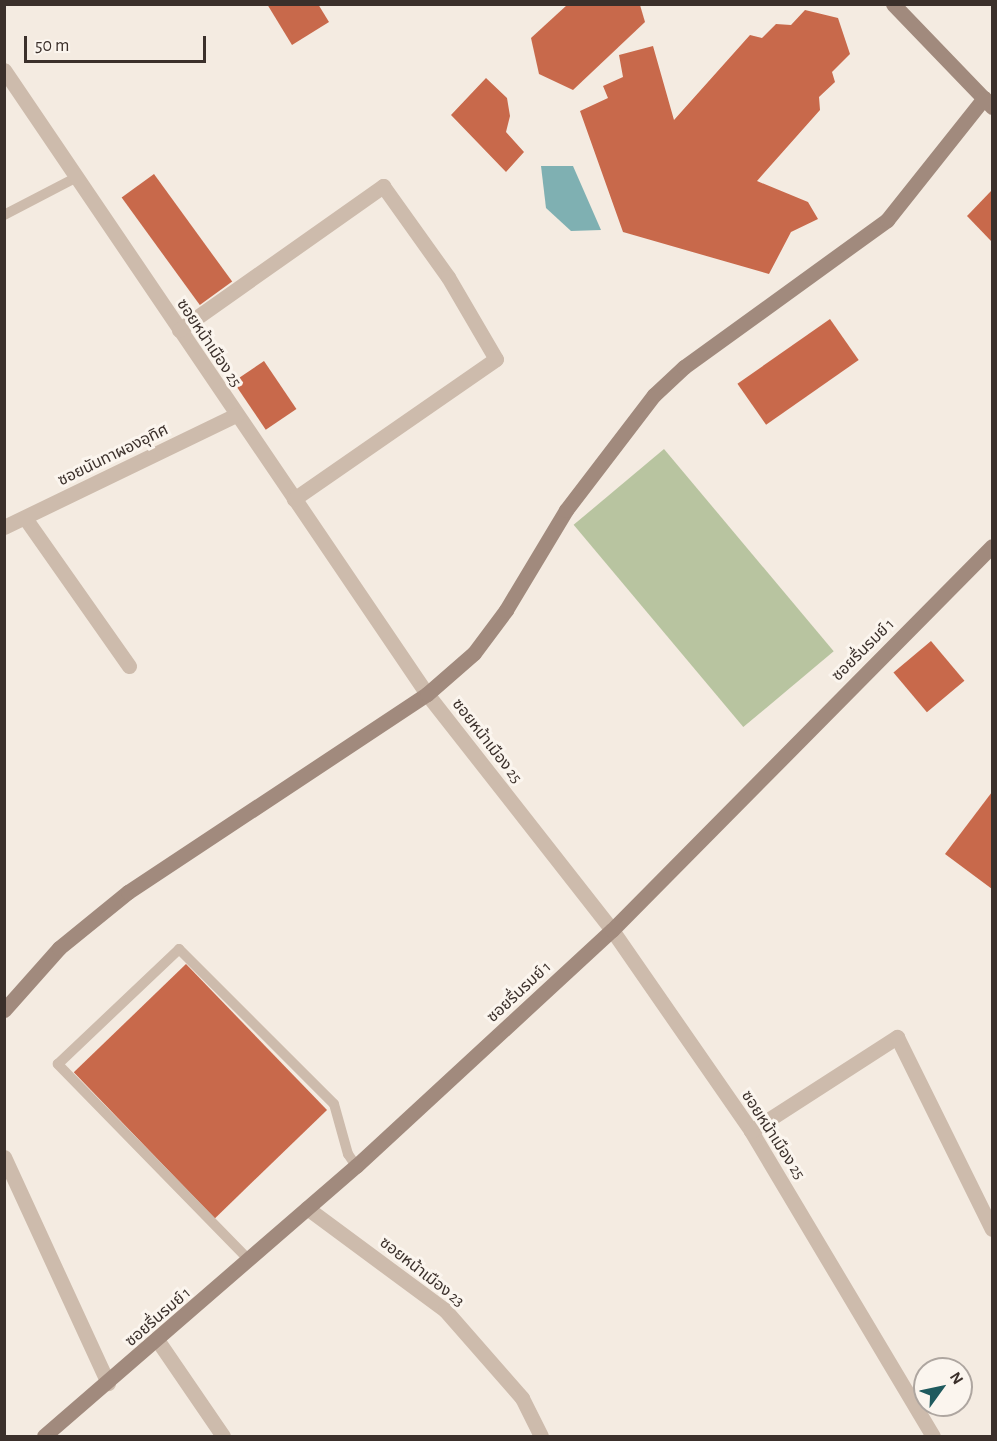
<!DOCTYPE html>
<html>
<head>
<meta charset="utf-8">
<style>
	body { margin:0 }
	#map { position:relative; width:997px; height:1441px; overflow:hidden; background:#f4ebe1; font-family:"Alegreya Sans","Noto Sans Thai",sans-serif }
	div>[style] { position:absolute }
	.green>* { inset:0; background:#b8c4a0; transform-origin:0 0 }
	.water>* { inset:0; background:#7fb0b2 }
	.building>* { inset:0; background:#c8694b; transform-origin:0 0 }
	.lane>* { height:10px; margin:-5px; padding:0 5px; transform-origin:5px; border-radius:5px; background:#cdbbac }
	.street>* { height:15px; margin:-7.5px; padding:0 7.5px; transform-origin:7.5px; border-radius:7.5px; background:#cdbbac }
	.secondary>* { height:15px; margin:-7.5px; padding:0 7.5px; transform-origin:7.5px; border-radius:7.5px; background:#a18a7d }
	span { translate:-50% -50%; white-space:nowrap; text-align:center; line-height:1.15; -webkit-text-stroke:6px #fbf5ee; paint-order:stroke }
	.street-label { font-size:16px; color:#3b302b }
	.frame { position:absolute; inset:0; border:6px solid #3b302b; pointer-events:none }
	.north { position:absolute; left:913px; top:1357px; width:60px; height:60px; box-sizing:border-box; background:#fbf5ee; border:2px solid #aea6a0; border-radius:50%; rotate:57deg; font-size:16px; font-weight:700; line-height:24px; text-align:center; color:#3b302b }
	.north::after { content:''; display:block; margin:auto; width:21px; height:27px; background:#1f5a5e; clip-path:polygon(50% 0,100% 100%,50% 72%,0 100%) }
	.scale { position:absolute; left:24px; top:36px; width:182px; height:27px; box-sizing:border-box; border:3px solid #3b302b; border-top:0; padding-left:8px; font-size:18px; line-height:21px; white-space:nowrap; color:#3b302b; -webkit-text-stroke:4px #fbf5ee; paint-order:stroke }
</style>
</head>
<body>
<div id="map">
	<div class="green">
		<div style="left:664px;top:449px;width:264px;height:118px;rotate:50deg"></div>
	</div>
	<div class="water">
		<div style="clip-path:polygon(541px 166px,573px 166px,601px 230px,571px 231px,546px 208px)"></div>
	</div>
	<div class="building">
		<div style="clip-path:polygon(267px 4px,318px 4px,329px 22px,292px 45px)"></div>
		<div style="clip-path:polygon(567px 5px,640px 5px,645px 22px,573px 90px,539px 74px,531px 38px)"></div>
		<div style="clip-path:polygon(805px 10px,838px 18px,850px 54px,832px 72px,835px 82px,819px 97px,820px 110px,757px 181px,808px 202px,818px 219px,791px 232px,769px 274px,623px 232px,580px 111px,608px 98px,603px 86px,623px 77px,619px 55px,653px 46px,674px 120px,750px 35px,762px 38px,776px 24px,791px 25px)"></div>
		<div style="clip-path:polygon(486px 78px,507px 98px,510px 116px,506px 132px,524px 152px,506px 172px,451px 115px)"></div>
		<div style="left:154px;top:174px;width:133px;height:40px;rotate:54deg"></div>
		<div style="clip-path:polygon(992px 190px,992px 242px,967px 216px)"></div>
		<div style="left:830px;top:319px;width:50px;height:113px;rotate:55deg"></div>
		<div style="left:264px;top:361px;width:58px;height:37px;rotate:56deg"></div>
		<div style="left:931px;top:641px;width:52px;height:49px;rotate:50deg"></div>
		<div style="clip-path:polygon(992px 792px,992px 889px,945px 854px)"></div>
		<div style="left:186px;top:964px;width:203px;height:156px;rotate:46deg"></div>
	</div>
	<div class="lane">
		<div style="left:4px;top:215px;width:80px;rotate:-27.5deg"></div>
		<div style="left:249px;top:1260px;width:274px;rotate:-134.3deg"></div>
		<div style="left:58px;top:1064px;width:167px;rotate:-43.5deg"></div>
		<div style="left:179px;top:949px;width:219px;rotate:45deg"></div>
		<div style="left:334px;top:1104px;width:52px;rotate:74.4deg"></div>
		<div style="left:348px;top:1154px;width:14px;rotate:56deg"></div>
	</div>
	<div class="street">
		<div style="left:4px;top:70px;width:754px;rotate:55.87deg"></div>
		<div style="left:427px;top:694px;width:300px;rotate:51.9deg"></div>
		<div style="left:612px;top:930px;width:244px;rotate:55.3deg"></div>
		<div style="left:751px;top:1131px;width:355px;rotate:59.2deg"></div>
		<div style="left:179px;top:330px;width:250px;rotate:-35.2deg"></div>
		<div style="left:383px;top:186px;width:112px;rotate:54.5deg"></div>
		<div style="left:448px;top:277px;width:95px;rotate:59.7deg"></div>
		<div style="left:496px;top:359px;width:246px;rotate:145.3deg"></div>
		<div style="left:25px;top:518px;width:181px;rotate:54.9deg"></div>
		<div style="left:4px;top:527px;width:258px;rotate:-25.8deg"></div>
		<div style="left:751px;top:1131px;width:174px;rotate:-32.8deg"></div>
		<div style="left:897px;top:1037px;width:214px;rotate:63.7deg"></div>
		<div style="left:4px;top:1157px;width:249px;rotate:65.3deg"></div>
		<div style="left:307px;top:1208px;width:172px;rotate:36.5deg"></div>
		<div style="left:445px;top:1310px;width:117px;rotate:48.8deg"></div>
		<div style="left:522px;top:1398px;width:42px;rotate:63.4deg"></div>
		<div style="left:158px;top:1341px;width:115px;rotate:55.6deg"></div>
	</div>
	<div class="secondary">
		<div style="left:893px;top:4px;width:143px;rotate:46.1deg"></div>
		<div style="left:4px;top:1010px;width:83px;rotate:-48.4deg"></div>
		<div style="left:59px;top:948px;width:89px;rotate:-39.1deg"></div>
		<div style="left:128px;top:892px;width:359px;rotate:-33.5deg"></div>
		<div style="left:427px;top:694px;width:62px;rotate:-41.1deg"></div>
		<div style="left:474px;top:653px;width:54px;rotate:-53.3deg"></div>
		<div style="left:506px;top:610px;width:117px;rotate:-59deg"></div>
		<div style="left:566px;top:510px;width:145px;rotate:-52.6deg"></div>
		<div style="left:654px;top:395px;width:41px;rotate:-43deg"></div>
		<div style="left:684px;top:367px;width:251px;rotate:-35.9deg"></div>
		<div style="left:887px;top:220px;width:156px;rotate:-51.5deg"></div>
		<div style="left:44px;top:1436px;width:413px;rotate:-40.9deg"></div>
		<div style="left:356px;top:1166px;width:348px;rotate:-42.7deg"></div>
		<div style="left:612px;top:930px;width:540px;rotate:-45.3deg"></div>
	</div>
	<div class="street-label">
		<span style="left:209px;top:343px;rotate:56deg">ซอยหน้าเมือง 25</span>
		<span style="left:113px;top:455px;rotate:-26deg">ซอยนันทาผองอุทิศ</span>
		<span style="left:863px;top:650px;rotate:-45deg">ซอยรื่นรมย์ 1</span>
		<span style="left:487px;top:741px;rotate:52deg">ซอยหน้าเมือง 25</span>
		<span style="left:519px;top:992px;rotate:-43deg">ซอยรื่นรมย์ 1</span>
		<span style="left:773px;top:1135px;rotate:57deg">ซอยหน้าเมือง 25</span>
		<span style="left:422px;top:1272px;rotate:38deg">ซอยหน้าเมือง 23</span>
		<span style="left:158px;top:1317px;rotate:-41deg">ซอยรื่นรมย์ 1</span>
	</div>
	<div class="frame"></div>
	<div class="north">N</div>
	<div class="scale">50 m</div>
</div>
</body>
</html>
